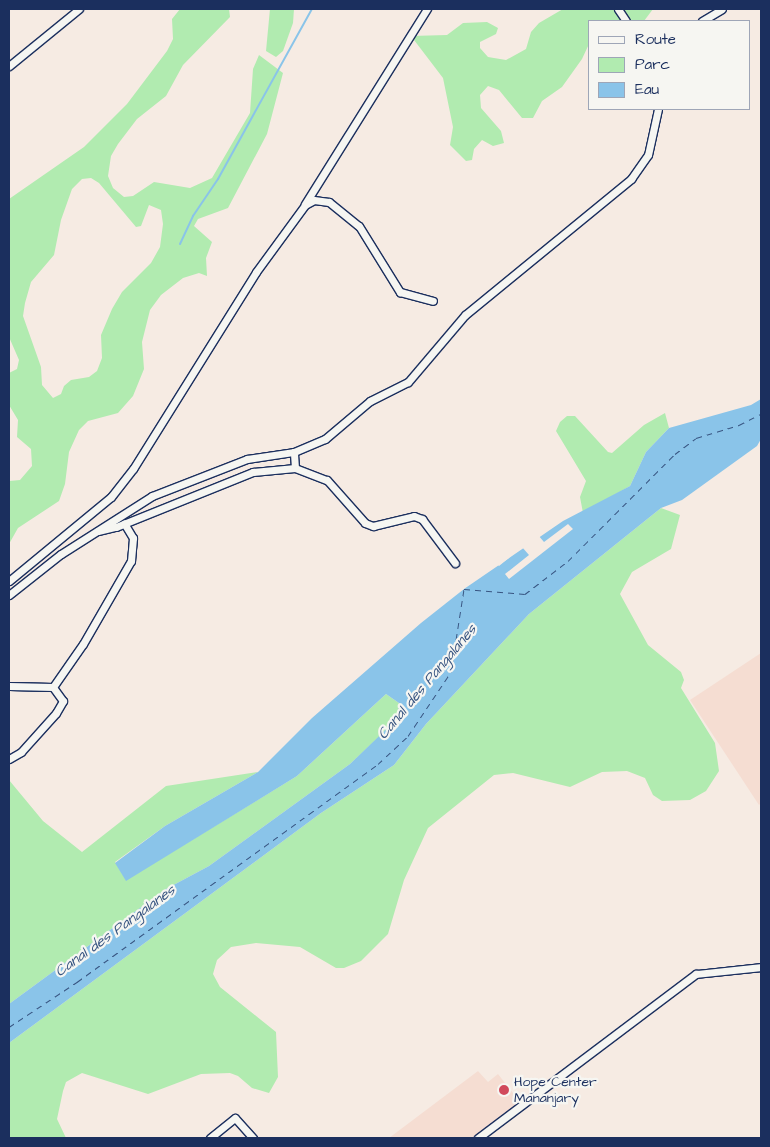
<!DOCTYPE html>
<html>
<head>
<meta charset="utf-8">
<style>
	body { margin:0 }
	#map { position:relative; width:770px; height:1147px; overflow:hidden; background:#f6ebe3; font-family:"Architects Daughter",sans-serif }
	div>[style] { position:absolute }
	.built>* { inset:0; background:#f5ddd2 }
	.green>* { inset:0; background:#b1ebb0 }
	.water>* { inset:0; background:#8ac4e9 }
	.pier>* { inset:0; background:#f6ebe3 }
	.stream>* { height:2px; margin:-1px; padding:0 1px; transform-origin:1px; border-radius:1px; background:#8ac4e9 }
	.ferry>* { height:1px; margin-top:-0.5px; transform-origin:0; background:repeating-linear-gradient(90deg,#375481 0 6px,transparent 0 11px) }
	.roads { filter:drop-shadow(1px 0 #1b2f5e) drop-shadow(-1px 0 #1b2f5e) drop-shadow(0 1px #1b2f5e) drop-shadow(0 -1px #1b2f5e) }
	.street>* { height:7px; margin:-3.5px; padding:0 3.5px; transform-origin:3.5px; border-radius:3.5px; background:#f6f6f2 }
	.dots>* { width:14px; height:14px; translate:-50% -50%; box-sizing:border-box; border:2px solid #f6f6f2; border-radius:50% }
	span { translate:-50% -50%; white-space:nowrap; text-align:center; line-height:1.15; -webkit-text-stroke:4.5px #f6f6f2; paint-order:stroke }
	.poi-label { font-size:14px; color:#1b2f5e }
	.left { translate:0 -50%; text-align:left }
	.water-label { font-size:15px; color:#375481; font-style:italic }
	.frame { position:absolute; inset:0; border:10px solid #1b2f5e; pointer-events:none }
	.legend { position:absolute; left:588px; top:20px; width:162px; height:90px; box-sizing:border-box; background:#f6f6f2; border:1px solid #9ea6b7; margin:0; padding:6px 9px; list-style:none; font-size:15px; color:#1b2f5e }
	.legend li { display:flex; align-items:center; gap:10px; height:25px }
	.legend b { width:25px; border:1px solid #9ea6b7 }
</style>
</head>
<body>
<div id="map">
	<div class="built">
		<div style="clip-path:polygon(761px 653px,761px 803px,759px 805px,690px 700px)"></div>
		<div style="clip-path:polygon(478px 1071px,488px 1082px,498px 1074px,520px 1102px,472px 1138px,389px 1138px)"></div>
	</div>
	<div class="green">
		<div style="clip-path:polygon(evenodd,180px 9px,229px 9px,230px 17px,183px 65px,166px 96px,137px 119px,118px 144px,111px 156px,108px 176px,113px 188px,124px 197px,133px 196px,154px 182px,190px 188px,212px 178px,250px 113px,253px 69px,259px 55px,283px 73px,267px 134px,228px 208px,198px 219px,194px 226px,212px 242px,206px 258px,207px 276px,199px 273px,183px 278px,161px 295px,150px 310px,142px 342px,144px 369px,133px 396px,118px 413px,88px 421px,79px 430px,69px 452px,65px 484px,59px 501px,18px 528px,9px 544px,9px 481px,20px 480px,32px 466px,31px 449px,17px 437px,18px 420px,9px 405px,9px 373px,17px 369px,19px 360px,9px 337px,9px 199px,84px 147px,127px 104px,167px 51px,173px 39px,172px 19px,180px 9px,91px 178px,99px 183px,136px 227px,141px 226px,149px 205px,161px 210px,163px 224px,160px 247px,151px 263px,122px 292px,112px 309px,101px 335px,102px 358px,97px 371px,89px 377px,71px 380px,64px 386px,61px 394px,53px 398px,42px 385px,41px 367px,23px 316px,25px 303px,31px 282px,54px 255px,61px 220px,72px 189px,82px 179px,91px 178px)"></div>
		<div style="clip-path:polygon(270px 9px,294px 9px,293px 23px,283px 51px,276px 57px,266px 51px)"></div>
		<div style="clip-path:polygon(563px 9px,613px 9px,622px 21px,589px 21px,589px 44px,582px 59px,562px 87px,542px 101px,533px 118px,522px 118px,499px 90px,488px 86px,480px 95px,481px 108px,501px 131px,504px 143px,493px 146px,482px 140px,474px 149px,472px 160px,466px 161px,450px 145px,453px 127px,443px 78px,411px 36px,447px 35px,463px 23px,487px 22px,498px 28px,496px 34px,480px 42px,480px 48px,488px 57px,506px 60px,526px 49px,531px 32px,539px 23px)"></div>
		<div style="clip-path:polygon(622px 9px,653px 9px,644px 21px,631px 21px)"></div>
		<div style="clip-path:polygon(665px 413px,669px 428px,646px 452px,630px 486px,583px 513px,580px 497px,586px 481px,556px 431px,560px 422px,567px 416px,575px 416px,608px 452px,612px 453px,644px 425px)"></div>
		<div style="clip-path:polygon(661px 508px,680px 515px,671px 549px,632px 572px,620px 594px,648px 645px,681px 672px,684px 680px,681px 688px,715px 743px,719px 771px,706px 791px,690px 800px,662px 801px,653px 795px,645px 778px,627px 771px,602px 772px,570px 787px,513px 773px,494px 775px,428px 828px,404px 880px,388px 934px,361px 961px,344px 968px,336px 968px,300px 947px,256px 943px,231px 947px,217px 960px,213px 974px,220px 987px,276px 1032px,278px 1077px,269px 1093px,252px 1088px,238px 1076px,230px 1073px,201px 1074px,148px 1094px,82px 1073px,66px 1082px,63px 1091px,57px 1119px,66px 1138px,9px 1138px,9px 1043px,321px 813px,394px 765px,426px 724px,529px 614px)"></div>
		<div style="clip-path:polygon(386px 694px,399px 703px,399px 718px,350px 764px,209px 866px,166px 889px,9px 1004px,9px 780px,43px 821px,82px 852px,166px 786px,258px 772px,165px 826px,115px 862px,126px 880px,297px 776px)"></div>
	</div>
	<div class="water">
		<div style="clip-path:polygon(761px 399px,761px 439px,757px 446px,682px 500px,661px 508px,529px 614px,426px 724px,394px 765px,321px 813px,9px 1043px,9px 1004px,166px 889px,209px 866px,350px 764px,398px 718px,399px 703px,386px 694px,297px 776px,126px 881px,115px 863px,165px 826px,258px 772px,312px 718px,421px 623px,464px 589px,563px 521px,630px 486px,646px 452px,669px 428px,751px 405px)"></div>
	</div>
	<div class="pier">
		<div style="clip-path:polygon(568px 524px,573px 529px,509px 579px,505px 574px,529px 555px,522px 547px,499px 566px,497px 564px,538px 535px,544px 542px)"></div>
	</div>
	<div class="stream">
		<div style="left:180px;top:244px;width:31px;rotate:-65deg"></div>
		<div style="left:193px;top:216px;width:45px;rotate:-56deg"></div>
		<div style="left:218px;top:179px;width:194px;rotate:-61.1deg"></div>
	</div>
	<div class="ferry">
		<div style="left:9px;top:1027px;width:82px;rotate:-33.5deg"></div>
		<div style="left:77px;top:982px;width:372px;rotate:-35.9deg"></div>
		<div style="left:378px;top:764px;width:41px;rotate:-43deg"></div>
		<div style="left:408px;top:736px;width:77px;rotate:-56.1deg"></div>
		<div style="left:451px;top:672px;width:84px;rotate:-81.1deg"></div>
		<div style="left:464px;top:589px;width:61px;rotate:4.7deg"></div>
		<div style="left:525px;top:594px;width:54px;rotate:-37.5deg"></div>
		<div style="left:568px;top:561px;width:151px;rotate:-45deg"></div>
		<div style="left:675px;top:454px;width:26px;rotate:-37deg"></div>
		<div style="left:696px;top:438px;width:45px;rotate:-16.8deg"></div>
		<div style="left:739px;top:425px;width:25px;rotate:-27deg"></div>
	</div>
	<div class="roads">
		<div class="street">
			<div style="left:618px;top:9px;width:14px;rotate:56deg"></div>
			<div style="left:702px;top:21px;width:23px;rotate:-31deg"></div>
			<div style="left:9px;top:66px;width:90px;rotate:-39.2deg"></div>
			<div style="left:305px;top:204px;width:230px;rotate:-58deg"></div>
			<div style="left:295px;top:468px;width:16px;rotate:-94deg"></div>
			<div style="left:294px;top:452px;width:34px;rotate:-23deg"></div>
			<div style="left:325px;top:439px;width:59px;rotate:-40.2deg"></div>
			<div style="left:370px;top:401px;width:42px;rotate:-26.6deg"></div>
			<div style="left:408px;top:382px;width:88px;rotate:-49.6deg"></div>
			<div style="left:465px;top:315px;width:215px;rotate:-39.3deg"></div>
			<div style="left:631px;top:179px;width:29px;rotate:-55deg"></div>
			<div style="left:648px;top:155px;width:47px;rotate:-77.7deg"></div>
			<div style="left:98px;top:531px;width:18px;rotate:-13deg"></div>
			<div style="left:116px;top:527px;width:148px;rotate:-21.9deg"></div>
			<div style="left:253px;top:472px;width:42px;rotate:-5.4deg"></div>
			<div style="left:295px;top:468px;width:34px;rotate:21deg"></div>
			<div style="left:327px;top:480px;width:57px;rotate:48.5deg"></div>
			<div style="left:365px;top:523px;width:9px;rotate:21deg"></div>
			<div style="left:373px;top:526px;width:42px;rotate:-13.7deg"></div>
			<div style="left:414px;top:516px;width:9px;rotate:21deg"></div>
			<div style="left:422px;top:519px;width:55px;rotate:53.1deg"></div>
			<div style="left:9px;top:581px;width:132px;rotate:-39.5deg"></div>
			<div style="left:111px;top:497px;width:36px;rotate:-52deg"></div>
			<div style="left:133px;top:469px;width:232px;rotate:-58deg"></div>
			<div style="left:256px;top:272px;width:83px;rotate:-53.8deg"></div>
			<div style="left:305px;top:205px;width:10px;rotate:-29deg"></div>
			<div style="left:314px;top:200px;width:15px;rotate:8deg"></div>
			<div style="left:329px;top:202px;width:38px;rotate:39deg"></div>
			<div style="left:359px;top:226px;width:78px;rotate:58.2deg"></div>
			<div style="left:400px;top:292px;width:34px;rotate:15deg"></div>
			<div style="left:9px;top:595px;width:66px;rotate:-38.3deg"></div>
			<div style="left:61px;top:554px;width:108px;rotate:-32.5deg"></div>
			<div style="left:152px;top:496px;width:102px;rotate:-21.3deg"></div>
			<div style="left:247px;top:459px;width:48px;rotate:-8.5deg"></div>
			<div style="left:9px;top:686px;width:44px;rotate:1.3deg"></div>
			<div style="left:53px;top:687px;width:52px;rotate:-55.1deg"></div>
			<div style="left:83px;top:644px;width:96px;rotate:-60deg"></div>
			<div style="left:131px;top:561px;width:23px;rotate:-85deg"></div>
			<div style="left:133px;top:538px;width:17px;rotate:-121deg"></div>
			<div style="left:9px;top:759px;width:14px;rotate:-30deg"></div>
			<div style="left:21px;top:752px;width:52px;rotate:-48.1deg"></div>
			<div style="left:56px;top:713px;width:14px;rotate:-60deg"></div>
			<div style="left:63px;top:701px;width:17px;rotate:-126deg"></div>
			<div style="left:210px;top:1138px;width:32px;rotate:-39deg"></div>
			<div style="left:235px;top:1118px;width:27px;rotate:48deg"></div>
			<div style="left:478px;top:1138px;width:273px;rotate:-37deg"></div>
			<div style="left:696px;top:974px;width:65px;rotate:-6.1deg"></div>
		</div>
	</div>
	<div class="dots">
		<div style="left:504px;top:1090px;background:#d1495b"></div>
	</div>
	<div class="poi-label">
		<span class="left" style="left:514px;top:1090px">Hope Center<br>Mananjary</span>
	</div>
	<div class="water-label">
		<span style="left:427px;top:682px;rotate:-50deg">Canal des Pangalanes</span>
		<span style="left:115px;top:931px;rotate:-36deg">Canal des Pangalanes</span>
	</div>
	<div class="frame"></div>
	<ul class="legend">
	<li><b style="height:6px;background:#f6f6f2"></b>Route</li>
	<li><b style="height:14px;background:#b1ebb0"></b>Parc</li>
	<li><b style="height:14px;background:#8ac4e9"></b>Eau</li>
	</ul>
</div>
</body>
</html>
